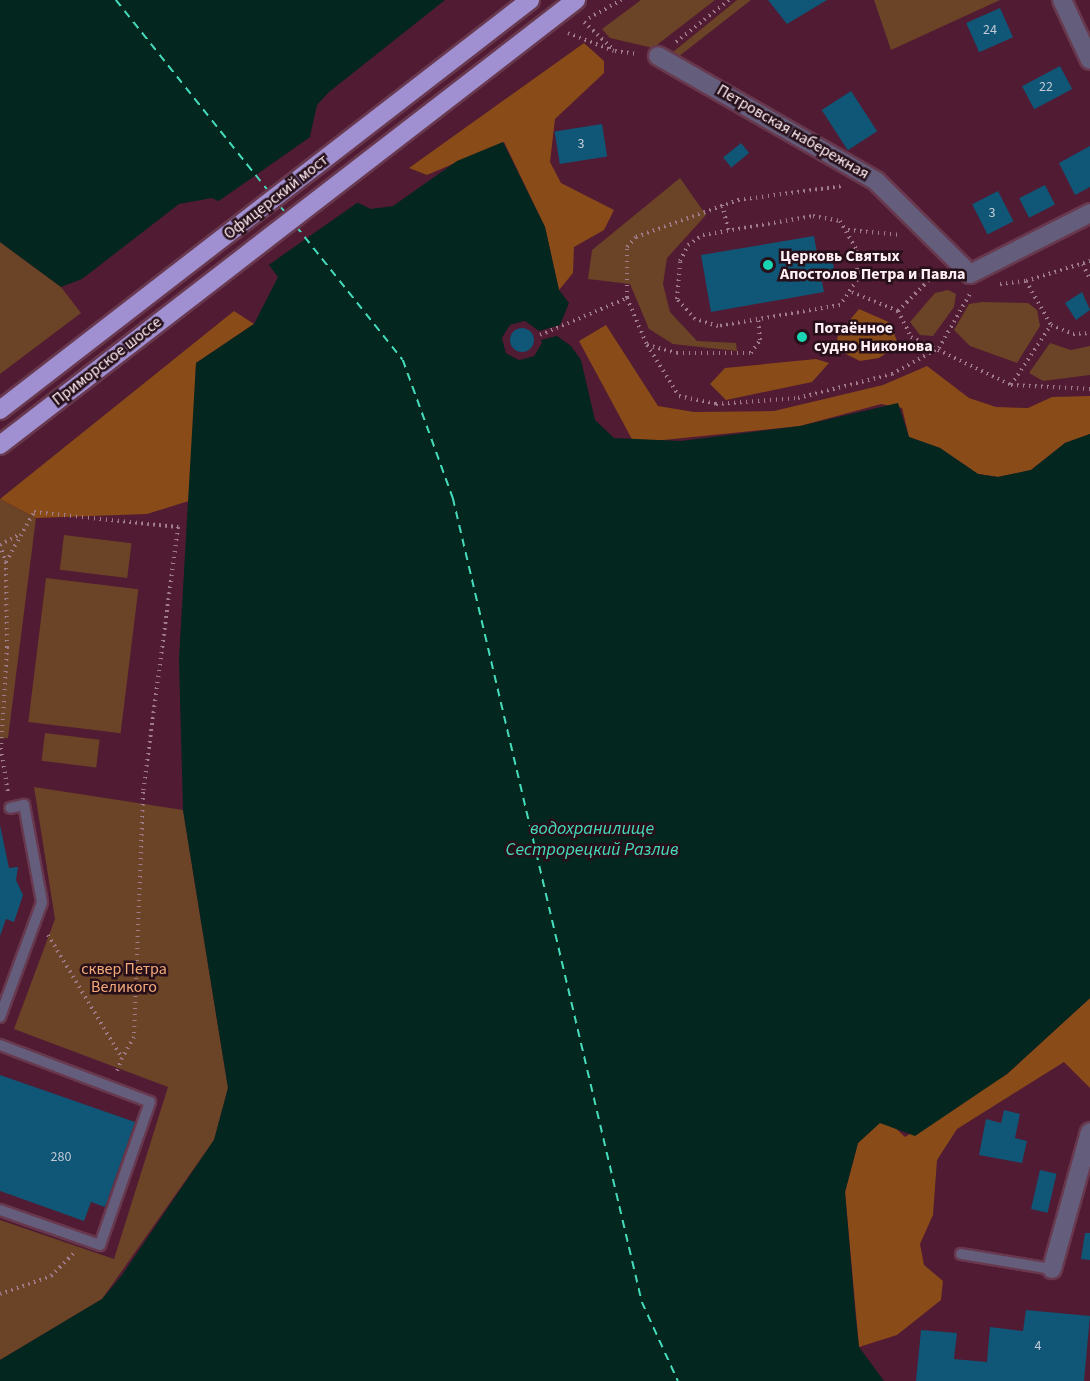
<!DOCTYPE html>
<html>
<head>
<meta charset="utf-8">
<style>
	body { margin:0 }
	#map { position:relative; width:1090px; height:1381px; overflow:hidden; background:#501b33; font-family:"Source Sans 3",sans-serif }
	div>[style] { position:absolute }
	.green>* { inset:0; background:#6b4326; transform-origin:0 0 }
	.forest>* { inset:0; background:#894b18 }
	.water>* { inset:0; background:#03261e }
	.pier>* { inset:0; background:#501b33; transform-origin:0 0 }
	.ferry>* { height:1.5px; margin-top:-0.75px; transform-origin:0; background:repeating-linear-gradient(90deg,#44dcbb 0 8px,transparent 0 14px) }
	.building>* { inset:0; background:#105676; transform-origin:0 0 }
	.round { border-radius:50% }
	.path>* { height:4px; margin-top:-2px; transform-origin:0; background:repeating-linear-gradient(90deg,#a07c8b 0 1.5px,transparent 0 6px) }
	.roads { filter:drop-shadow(2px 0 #68394e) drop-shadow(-2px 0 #68394e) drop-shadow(0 2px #68394e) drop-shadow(0 -2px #68394e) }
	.service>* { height:10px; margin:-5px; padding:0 5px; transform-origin:5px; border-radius:5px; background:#645d7b }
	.minor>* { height:18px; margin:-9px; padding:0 9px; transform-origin:9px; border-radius:9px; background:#645d7b }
	.tertiary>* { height:18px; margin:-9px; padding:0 9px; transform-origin:9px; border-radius:9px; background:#645d7b }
	.trunk>* { height:18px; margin:-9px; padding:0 9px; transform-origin:9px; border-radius:9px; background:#a090d2 }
	.dots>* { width:16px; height:16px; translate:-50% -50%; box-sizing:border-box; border:3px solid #28101a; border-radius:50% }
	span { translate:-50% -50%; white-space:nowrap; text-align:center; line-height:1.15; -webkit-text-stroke:5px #28101a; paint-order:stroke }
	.number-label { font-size:14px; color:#c3cad5 }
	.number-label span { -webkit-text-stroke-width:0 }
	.street-label { font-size:16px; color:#fff0f5 }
	.poi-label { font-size:16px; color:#fff0f5; font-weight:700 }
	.left { translate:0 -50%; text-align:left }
	.park-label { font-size:16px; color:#f4ab7a }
	.water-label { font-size:18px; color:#44dcbb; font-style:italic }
</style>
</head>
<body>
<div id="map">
	<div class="green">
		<div style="clip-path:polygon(641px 0,715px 0,653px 48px,610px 38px,602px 29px)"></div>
		<div style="clip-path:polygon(737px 0,751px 0,678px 57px,673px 52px)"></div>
		<div style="clip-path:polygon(874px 0,1000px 0,891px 50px)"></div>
		<div style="clip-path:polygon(680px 178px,706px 215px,667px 258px,663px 284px,670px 312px,697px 341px,736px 343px,737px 351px,673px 344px,649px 329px,630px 284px,588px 279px,592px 250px)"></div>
		<div style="clip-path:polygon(0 242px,61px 287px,81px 313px,0 374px)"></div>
		<div style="clip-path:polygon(948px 290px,956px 294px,954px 307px,933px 336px,920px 335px,910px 322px,935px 293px)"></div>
		<div style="clip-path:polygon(982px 302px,1028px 303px,1037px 310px,1040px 326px,1017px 363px,970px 346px,954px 330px,969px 304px)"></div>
		<div style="clip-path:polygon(1050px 343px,1071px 350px,1090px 346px,1090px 375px,1043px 381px,1029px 373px)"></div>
		<div style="clip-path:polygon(0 499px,36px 518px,8px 738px,0 739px)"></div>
		<div style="left:64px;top:535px;width:68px;height:35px;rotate:7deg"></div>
		<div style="left:46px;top:578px;width:93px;height:145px;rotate:7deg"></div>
		<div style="left:45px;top:733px;width:55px;height:28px;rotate:7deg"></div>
		<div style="clip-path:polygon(34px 787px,183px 810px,228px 1088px,214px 1140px,102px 1299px,0 1360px,0 1220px,114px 1259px,168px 1087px,14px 1029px,55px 919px)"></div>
	</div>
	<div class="forest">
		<div style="clip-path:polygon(584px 43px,604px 61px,604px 73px,555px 119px,550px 162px,561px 183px,614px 210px,604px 230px,574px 247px,573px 273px,559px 290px,545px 227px,504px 142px,427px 175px,409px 168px)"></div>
		<div style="clip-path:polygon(859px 309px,891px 323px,898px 345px,879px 358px,860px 361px,836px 349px,838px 334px)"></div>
		<div style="clip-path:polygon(234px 311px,254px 324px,196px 363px,192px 500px,147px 514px,36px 518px,0 499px)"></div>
		<div style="clip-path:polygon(606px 325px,658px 406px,694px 412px,774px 411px,883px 385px,927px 366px,969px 398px,996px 407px,1028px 408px,1052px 397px,1090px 396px,1090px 434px,1065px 443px,1031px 470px,998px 477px,978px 474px,940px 448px,909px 437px,902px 408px,881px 404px,800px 426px,634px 443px,579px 341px)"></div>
		<div style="clip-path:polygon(816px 359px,829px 363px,812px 382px,726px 400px,710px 384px,725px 368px)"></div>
		<div style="clip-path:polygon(1090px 998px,1090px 1088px,1064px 1062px,957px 1129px,937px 1160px,933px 1215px,920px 1244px,924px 1265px,943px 1281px,941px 1300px,897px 1335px,859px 1347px,845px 1192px,858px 1143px,879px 1123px,891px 1124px,905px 1137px,1007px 1074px)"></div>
	</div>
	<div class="water">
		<div style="clip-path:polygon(0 0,445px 0,329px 92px,317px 105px,310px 136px,354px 201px,371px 209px,393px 206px,457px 161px,503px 142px,545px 227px,559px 290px,569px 303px,560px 325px,539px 331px,525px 321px,510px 325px,502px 338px,506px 353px,519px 360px,534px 356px,541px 340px,557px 336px,571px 346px,581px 360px,595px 420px,614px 438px,681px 441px,800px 426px,898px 403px,909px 437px,940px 448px,978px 474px,998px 477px,1031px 470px,1065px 443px,1090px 434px,1090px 998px,1007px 1074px,915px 1136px,880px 1123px,858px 1143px,845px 1192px,855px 1310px,859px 1347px,884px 1381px,0 1381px,0 1360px,102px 1299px,122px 1275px,214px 1140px,228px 1088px,183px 810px,179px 659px,196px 363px,254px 324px,278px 277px,222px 203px,212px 198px,179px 204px,82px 279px,61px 287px,0 242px)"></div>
	</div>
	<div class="pier">
		<div style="left:313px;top:135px;width:81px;height:116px;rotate:55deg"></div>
		<div style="clip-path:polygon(525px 321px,539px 333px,525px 324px,512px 327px,505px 338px,509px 351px,519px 357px,532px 354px,540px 337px,542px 343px,534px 356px,519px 360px,506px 353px,502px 338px,510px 325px)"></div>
	</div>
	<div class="ferry">
		<div style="left:116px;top:0;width:246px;rotate:51.4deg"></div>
		<div style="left:279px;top:205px;width:11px;rotate:49deg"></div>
		<div style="left:296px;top:226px;width:171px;rotate:51.4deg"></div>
		<div style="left:403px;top:360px;width:147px;rotate:70.1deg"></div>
		<div style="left:453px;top:498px;width:826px;rotate:76.77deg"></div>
		<div style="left:642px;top:1302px;width:87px;rotate:65.5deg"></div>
	</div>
	<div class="building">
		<div style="clip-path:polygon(768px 0,827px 0,787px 24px)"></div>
		<div style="left:1000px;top:8px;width:32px;height:37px;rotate:66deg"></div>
		<div style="left:1060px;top:66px;width:26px;height:43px;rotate:62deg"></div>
		<div style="left:851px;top:91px;width:48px;height:35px;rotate:57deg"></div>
		<div style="left:602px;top:124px;width:33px;height:48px;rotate:81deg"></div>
		<div style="left:741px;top:143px;width:13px;height:23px;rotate:51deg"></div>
		<div style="clip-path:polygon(1090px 146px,1090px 187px,1075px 195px,1059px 163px)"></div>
		<div style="left:1045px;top:185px;width:22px;height:29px;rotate:63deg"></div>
		<div style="left:998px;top:191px;width:34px;height:29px;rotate:63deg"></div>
		<div style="clip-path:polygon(814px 236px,817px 253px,831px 251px,835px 275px,821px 277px,824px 292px,711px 312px,701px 255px)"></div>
		<div style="clip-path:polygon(1082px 292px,1090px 310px,1076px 320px,1065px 303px)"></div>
		<div class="round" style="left:510px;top:328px;width:24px;height:24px"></div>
		<div style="clip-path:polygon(0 825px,9px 868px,18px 867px,16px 880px,23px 895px,14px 922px,6px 919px,0 936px)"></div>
		<div style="clip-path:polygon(0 1075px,135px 1122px,105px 1207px,91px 1202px,84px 1221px,0 1191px)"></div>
		<div style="clip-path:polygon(1004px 1110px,1020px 1114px,1015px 1138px,1027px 1141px,1022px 1163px,979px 1155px,986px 1119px,1001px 1123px)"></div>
		<div style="left:1040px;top:1170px;width:17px;height:40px;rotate:13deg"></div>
		<div style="clip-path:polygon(1085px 1233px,1090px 1233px,1090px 1260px,1081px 1259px)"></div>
		<div style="clip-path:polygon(1026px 1310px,1090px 1316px,1084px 1381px,916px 1381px,921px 1330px,957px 1333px,954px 1359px,987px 1362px,990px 1327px,1023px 1331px)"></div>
	</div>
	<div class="path">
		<div style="left:589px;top:18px;width:37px;rotate:-29deg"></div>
		<div style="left:584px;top:22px;width:42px;rotate:43.1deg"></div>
		<div style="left:615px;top:51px;width:22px;rotate:8deg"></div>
		<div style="left:568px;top:33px;width:49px;rotate:21.4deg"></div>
		<div style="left:676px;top:42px;width:68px;rotate:-38.4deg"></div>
		<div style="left:722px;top:205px;width:27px;rotate:75deg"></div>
		<div style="left:813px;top:216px;width:27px;rotate:10deg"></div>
		<div style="left:840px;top:221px;width:34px;rotate:60deg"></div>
		<div style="left:857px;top:250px;width:30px;rotate:90deg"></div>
		<div style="left:857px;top:280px;width:30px;rotate:124deg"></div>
		<div style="left:840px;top:305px;width:124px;rotate:170.2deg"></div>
		<div style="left:718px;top:326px;width:24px;rotate:-163deg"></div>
		<div style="left:695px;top:319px;width:27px;rotate:-132deg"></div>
		<div style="left:677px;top:299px;width:38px;rotate:-85deg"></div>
		<div style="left:680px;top:261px;width:18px;rotate:-63deg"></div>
		<div style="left:688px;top:245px;width:18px;rotate:-34deg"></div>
		<div style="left:703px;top:235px;width:112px;rotate:-9.8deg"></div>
		<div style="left:848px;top:230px;width:53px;rotate:5.4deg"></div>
		<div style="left:1083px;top:264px;width:17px;rotate:66deg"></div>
		<div style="left:859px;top:272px;width:82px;rotate:2.8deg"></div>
		<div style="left:1026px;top:281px;width:67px;rotate:-17.4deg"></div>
		<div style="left:1000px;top:284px;width:26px;rotate:-7deg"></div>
		<div style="left:1026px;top:281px;width:51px;rotate:60.4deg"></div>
		<div style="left:1051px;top:325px;width:24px;rotate:22deg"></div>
		<div style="left:1073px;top:334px;width:17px;rotate:-3deg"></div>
		<div style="left:852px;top:292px;width:50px;rotate:22.4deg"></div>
		<div style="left:898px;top:311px;width:29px;rotate:63deg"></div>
		<div style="left:911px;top:337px;width:111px;rotate:25.6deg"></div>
		<div style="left:1011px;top:385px;width:79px;rotate:2.9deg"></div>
		<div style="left:627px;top:298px;width:51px;rotate:-90deg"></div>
		<div style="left:627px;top:247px;width:13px;rotate:-48deg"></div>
		<div style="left:636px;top:237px;width:109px;rotate:-19.9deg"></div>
		<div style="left:738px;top:200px;width:105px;rotate:-7.7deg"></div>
		<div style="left:898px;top:311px;width:52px;rotate:-45deg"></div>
		<div style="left:540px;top:335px;width:95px;rotate:-23deg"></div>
		<div style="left:627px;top:298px;width:51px;rotate:66.9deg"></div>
		<div style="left:647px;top:345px;width:60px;rotate:57.9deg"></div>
		<div style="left:679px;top:396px;width:38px;rotate:12deg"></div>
		<div style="left:716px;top:404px;width:82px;rotate:-4.2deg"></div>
		<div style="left:798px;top:398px;width:97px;rotate:-14.3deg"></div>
		<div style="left:892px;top:374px;width:54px;rotate:-29deg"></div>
		<div style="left:939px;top:348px;width:64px;rotate:-60.3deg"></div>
		<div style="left:647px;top:345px;width:31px;rotate:15deg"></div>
		<div style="left:677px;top:353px;width:74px"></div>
		<div style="left:751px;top:353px;width:16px;rotate:-55deg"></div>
		<div style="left:760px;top:340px;width:21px;rotate:-95deg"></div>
		<div style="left:1011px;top:385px;width:72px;rotate:-56.3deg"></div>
		<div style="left:0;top:545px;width:18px;rotate:71deg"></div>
		<div style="left:6px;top:562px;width:85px;rotate:89.3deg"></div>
		<div style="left:7px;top:647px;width:101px;rotate:93.4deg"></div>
		<div style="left:1px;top:748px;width:46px;rotate:81.2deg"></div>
		<div style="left:0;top:545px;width:23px;rotate:-29deg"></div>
		<div style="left:6px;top:562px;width:57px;rotate:-60.8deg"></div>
		<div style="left:34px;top:512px;width:145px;rotate:5.9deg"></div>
		<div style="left:178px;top:527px;width:267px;rotate:97.5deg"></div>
		<div style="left:143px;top:792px;width:245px;rotate:92.1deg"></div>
		<div style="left:134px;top:1037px;width:24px;rotate:120deg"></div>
		<div style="left:48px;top:935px;width:144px;rotate:59deg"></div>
		<div style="left:122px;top:1058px;width:17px;rotate:111deg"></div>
		<div style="left:0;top:1294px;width:54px;rotate:-19.4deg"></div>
		<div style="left:51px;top:1276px;width:34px;rotate:-45deg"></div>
	</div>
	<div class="roads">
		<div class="service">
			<div style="left:0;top:1017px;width:122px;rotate:-69.9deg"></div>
			<div style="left:42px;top:902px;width:99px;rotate:-100.5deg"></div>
			<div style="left:24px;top:805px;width:14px;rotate:168deg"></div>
			<div style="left:0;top:1045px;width:160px;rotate:20.8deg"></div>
			<div style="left:150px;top:1102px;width:151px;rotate:109.3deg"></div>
			<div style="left:100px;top:1245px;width:106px;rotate:-160.7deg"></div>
			<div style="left:961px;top:1254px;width:92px;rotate:9.4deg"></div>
		</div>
		<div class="minor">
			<div style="left:658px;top:56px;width:251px;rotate:29.8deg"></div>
			<div style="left:876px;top:181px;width:132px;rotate:44.7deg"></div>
			<div style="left:970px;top:274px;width:135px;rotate:-26.9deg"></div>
			<div style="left:1052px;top:1269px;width:142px;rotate:-74.5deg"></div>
		</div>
		<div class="tertiary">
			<div style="left:1062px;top:0;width:66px;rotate:65deg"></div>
		</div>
		<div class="trunk">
			<div style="left:0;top:410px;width:670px;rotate:-37.72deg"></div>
			<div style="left:0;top:445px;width:728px;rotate:-37.69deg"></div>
		</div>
	</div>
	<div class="dots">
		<div style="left:768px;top:265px;background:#19d5b2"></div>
		<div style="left:802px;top:337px;background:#19d5b2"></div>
	</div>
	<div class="number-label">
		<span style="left:990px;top:30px">24</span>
		<span style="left:1046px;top:87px">22</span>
		<span style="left:581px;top:144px">3</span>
		<span style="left:992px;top:213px">3</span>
		<span style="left:61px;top:1157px">280</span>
		<span style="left:1038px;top:1346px">4</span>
	</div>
	<div class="street-label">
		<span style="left:793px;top:132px;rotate:30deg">Петровская набережная</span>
		<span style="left:276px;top:197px;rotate:-38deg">Офицерский мост</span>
		<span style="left:107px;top:361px;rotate:-38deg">Приморское шоссе</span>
	</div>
	<div class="poi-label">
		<span class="left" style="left:780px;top:265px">Церковь Святых<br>Апостолов Петра и Павла</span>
		<span class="left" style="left:814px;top:337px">Потаённое<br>судно Никонова</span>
	</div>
	<div class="park-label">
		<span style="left:124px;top:978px">сквер Петра<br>Великого</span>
	</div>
	<div class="water-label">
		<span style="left:592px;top:840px">водохранилище<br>Сестрорецкий Разлив</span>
	</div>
</div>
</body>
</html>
